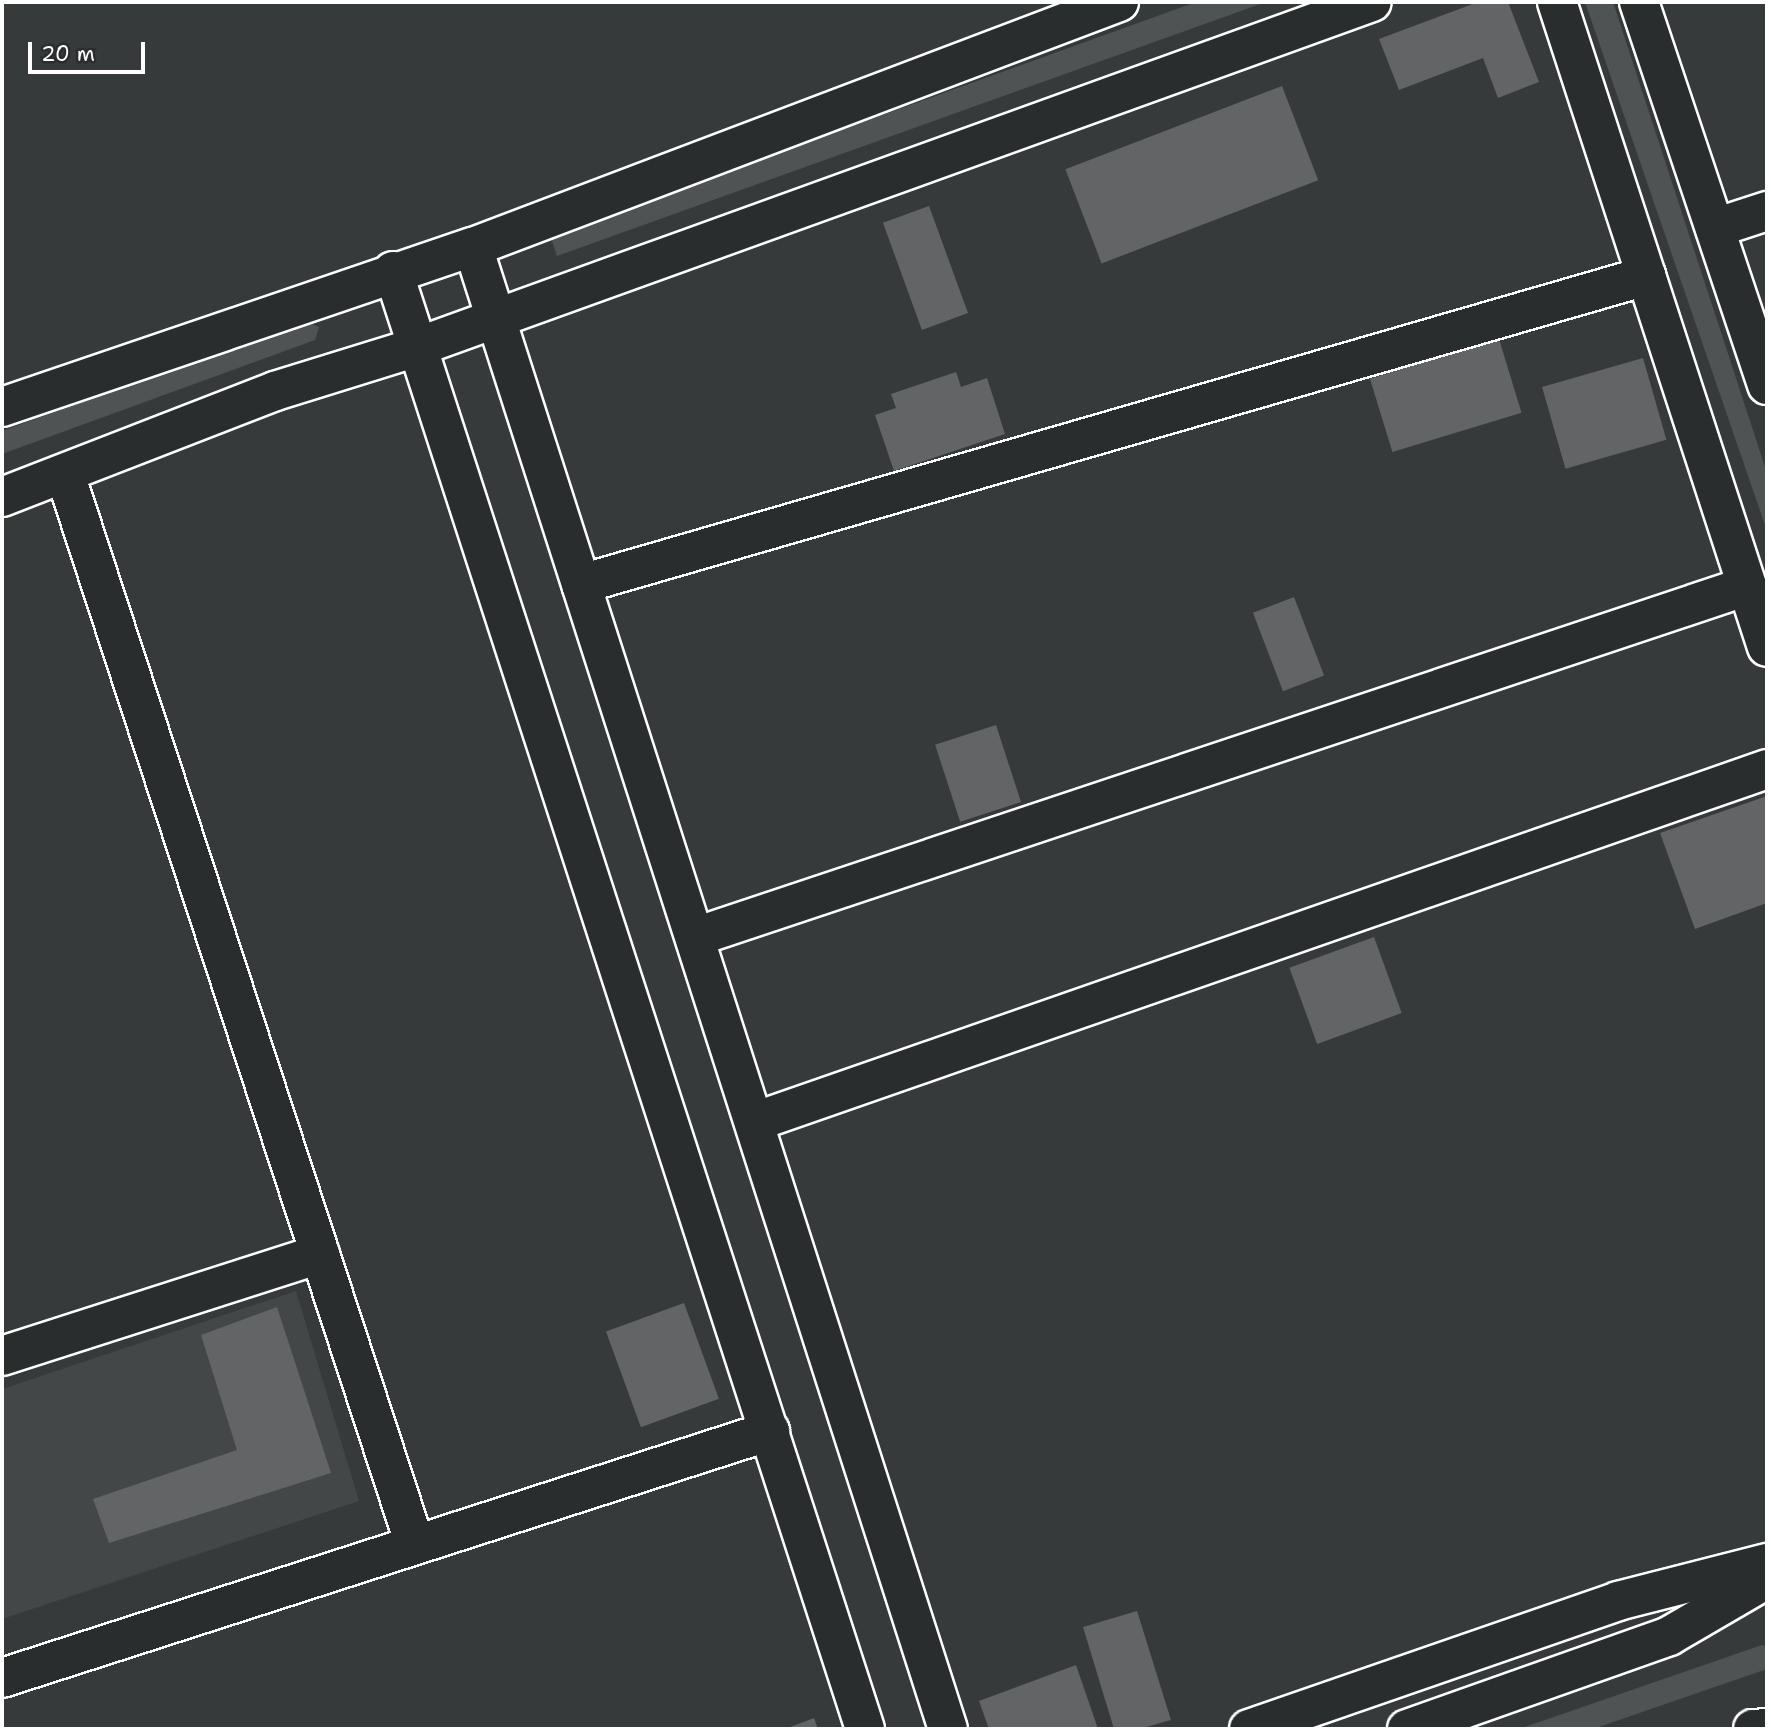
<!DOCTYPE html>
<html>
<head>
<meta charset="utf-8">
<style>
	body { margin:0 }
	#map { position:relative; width:1769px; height:1731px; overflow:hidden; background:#373a3b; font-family:"Shantell Sans",sans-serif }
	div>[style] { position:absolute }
	.built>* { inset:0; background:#444748 }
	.green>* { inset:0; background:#505354 }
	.building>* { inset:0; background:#636465; transform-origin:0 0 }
	.roads { filter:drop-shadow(2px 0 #fff) drop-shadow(-2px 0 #fff) drop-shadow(0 2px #fff) drop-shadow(0 -2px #fff) }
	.street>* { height:38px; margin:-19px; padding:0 19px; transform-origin:19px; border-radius:19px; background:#2a2d2e }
	.secondary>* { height:38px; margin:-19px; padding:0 19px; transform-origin:19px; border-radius:19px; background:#2a2d2e }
	.primary>* { height:38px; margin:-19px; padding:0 19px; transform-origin:19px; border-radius:19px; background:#2a2d2e }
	span { translate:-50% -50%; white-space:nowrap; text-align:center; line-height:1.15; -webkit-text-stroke:7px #2a2d2e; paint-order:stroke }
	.frame { position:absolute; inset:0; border:4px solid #fff; pointer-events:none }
	.scale { position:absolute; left:28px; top:42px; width:117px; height:32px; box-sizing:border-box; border:4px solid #fff; border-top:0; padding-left:9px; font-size:21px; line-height:24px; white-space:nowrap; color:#fff; -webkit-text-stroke:5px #2a2d2e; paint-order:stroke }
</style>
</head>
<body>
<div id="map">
	<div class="built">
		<div style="clip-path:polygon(296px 1291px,359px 1501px,2px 1619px,2px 1389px)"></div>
	</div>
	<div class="green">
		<div style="clip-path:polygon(1196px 2px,1266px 2px,557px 256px,550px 235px)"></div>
		<div style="clip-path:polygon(1585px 2px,1613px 2px,1767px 473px,1767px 531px)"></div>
		<div style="clip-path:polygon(306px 322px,319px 327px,315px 340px,2px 454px,2px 431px)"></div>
		<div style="clip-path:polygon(1762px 1645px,1767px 1647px,1767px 1669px,1593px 1729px,1519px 1729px)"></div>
	</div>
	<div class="building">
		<div style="clip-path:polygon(1478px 2px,1508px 2px,1539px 82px,1498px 98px,1483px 58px,1399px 90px,1379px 39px)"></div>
		<div style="left:1282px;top:86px;width:101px;height:232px;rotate:69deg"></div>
		<div style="left:929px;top:206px;width:114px;height:49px;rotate:70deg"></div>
		<div style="left:1499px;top:339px;width:77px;height:135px;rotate:73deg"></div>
		<div style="left:1643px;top:358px;width:85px;height:105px;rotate:74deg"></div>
		<div style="clip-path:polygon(956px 372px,961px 387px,987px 378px,1005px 434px,894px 471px,875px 415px,896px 408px,891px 394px)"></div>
		<div style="left:1294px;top:597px;width:84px;height:44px;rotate:69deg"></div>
		<div style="left:996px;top:725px;width:81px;height:64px;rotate:72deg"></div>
		<div style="clip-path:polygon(1767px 796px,1767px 903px,1695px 929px,1660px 833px)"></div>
		<div style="left:1374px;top:937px;width:81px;height:90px;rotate:70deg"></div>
		<div style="left:684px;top:1303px;width:102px;height:83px;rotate:70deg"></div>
		<div style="clip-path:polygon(277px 1307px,331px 1473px,109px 1543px,93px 1499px,237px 1450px,201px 1335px)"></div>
		<div style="clip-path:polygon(1137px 1611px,1171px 1720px,1139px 1729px,1114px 1729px,1083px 1627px)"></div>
		<div style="clip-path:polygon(1076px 1665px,1098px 1729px,989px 1729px,979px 1701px)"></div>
		<div style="clip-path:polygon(814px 1718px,818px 1729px,785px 1729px)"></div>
	</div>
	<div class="roads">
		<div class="street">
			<div style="left:1715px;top:228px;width:55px;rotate:-18.1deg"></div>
			<div style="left:473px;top:247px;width:1556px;rotate:72.23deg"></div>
			<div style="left:393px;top:271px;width:1532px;rotate:72.06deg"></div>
			<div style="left:65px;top:474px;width:1127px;rotate:71.9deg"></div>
			<div style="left:581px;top:584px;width:1109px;rotate:-16.13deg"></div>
			<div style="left:695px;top:937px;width:1109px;rotate:-18.45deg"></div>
			<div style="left:754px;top:1122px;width:1073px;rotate:-19.21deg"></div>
			<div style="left:2px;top:1356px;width:334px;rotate:-17.8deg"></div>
			<div style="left:2px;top:1678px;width:807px;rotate:-17.83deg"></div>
			<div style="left:1249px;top:1729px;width:391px;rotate:-19.1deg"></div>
			<div style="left:1618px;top:1601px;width:154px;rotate:-14.3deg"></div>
		</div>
		<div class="secondary">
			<div style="left:1557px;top:2px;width:678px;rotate:71.97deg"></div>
			<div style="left:1639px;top:2px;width:404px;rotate:71.5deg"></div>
			<div style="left:2px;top:407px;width:497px;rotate:-18.8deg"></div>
			<div style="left:473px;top:247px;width:691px;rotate:-20.77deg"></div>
			<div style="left:2px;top:497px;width:293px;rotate:-21.2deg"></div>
			<div style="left:275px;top:391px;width:149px;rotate:-17.2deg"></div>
			<div style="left:417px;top:347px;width:1015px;rotate:-19.86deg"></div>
		</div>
		<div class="primary">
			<div style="left:1407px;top:1729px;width:278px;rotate:-19.5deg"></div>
			<div style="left:1669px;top:1636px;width:113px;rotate:-30.2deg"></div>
			<div style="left:1753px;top:1729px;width:14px;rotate:-4deg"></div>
		</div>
	</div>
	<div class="frame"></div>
	<div class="scale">20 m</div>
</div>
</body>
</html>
